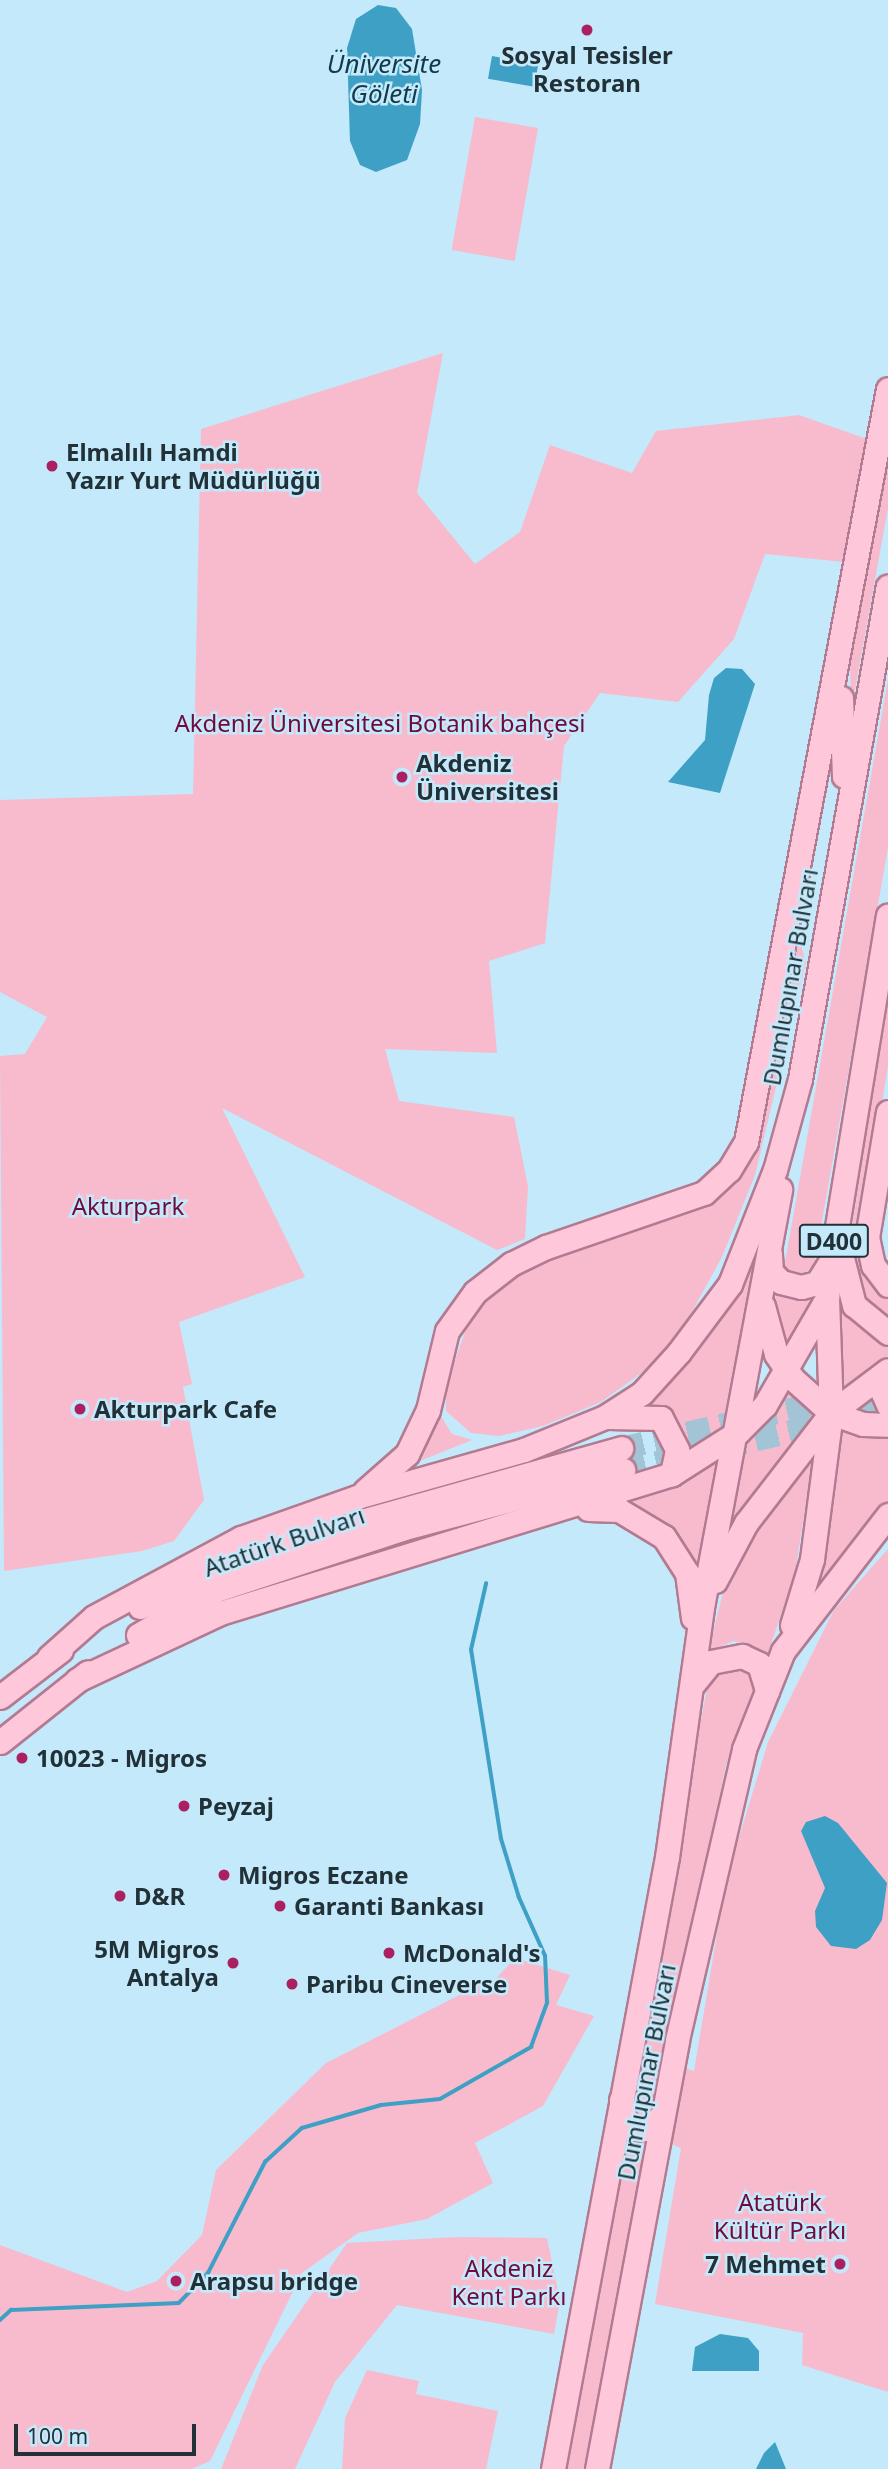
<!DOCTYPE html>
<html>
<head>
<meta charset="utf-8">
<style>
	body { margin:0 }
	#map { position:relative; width:888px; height:2469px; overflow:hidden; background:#c3e9fb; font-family:"Noto Sans",sans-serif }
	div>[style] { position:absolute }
	.green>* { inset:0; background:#f8bbce; transform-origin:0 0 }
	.water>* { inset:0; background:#3ea0c5; transform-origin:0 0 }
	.stream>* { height:3.5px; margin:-1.75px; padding:0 1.75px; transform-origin:1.75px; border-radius:1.75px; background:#3ea0c5 }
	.major-tunnel>* { height:23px; margin-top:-11.5px; transform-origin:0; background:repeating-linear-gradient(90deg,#a3c4d4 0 23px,transparent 0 34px) }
	.roads { filter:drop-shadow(2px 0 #b27b91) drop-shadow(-2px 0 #b27b91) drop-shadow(0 2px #b27b91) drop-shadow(0 -2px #b27b91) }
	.major>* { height:23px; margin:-11.5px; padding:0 11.5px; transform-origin:11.5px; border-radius:11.5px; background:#ffc8da }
	.dots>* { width:19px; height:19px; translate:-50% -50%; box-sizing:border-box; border:4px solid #c3e9fb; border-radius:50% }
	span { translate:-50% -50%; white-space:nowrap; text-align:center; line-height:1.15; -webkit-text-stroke:5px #c3e9fb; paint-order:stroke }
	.shield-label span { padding:2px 5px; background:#c3e9fb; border:2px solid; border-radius:5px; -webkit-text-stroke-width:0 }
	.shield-label { font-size:23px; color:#223137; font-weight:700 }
	.poi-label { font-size:24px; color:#223137; font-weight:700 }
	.left { translate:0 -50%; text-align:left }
	.right { translate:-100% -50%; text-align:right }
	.park-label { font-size:24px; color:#6e0b3c }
	.street-label { font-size:24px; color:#223137 }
	.water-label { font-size:26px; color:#103b4b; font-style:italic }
	.scale { position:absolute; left:14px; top:2424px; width:182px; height:32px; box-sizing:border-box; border:4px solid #223137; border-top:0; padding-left:9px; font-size:21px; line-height:24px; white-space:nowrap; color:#223137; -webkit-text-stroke:5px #c3e9fb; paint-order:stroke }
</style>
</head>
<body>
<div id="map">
	<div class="green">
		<div style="left:475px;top:117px;width:64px;height:135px;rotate:10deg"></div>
		<div style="clip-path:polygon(443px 353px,417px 493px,475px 564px,520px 532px,550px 445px,632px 473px,656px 431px,799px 415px,867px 439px,844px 562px,765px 554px,734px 639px,678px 702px,600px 693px,564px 746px,545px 943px,489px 961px,497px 1053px,385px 1049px,399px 1101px,514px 1117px,528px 1186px,525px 1239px,497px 1250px,222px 1108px,305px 1277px,179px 1322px,192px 1384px,183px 1387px,204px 1500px,174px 1541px,142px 1551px,4px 1571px,0 1056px,25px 1054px,47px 1017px,0 992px,0 800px,193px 794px,201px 429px)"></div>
		<div style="clip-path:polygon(888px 451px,888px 508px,851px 712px,850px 653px)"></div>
		<div style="clip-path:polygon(888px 680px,888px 848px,814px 1266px,800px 1276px,784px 1268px)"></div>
		<div style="clip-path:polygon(799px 940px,806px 962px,755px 1175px,722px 1257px,688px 1319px,651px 1366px,601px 1402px,543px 1426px,499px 1436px,471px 1433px,446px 1411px,446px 1385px,474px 1307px,505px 1277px,548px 1254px,695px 1207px,756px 1149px)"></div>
		<div style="clip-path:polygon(888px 988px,888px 1066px,858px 1250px,863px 1267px,888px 1295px,888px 1323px,859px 1298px,849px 1248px)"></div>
		<div style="clip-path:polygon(764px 1218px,733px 1417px,685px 1459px,676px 1417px,649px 1405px,635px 1407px)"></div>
		<div style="clip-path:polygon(835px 1261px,888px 1339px,888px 1356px,870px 1366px,833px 1403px)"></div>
		<div style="clip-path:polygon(774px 1285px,788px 1296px,813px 1292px,790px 1350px,781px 1341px)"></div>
		<div style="clip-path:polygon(792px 1386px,822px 1411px,725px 1547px,744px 1439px)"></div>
		<div style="clip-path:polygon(436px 1408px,452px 1434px,472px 1440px,410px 1465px)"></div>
		<div style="clip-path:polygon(837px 1424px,888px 1433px,888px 1508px,805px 1608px)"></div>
		<div style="clip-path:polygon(816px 1439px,795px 1573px,765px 1662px,751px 1645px,733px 1641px,708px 1653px,723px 1592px,771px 1499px)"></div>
		<div style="clip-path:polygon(723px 1452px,701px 1584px,676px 1536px,618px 1506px,681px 1483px)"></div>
		<div style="clip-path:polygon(888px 1549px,888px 2392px,802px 2365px,803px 2333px,655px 2304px,681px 2148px,671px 2144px,681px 2067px,694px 2071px,726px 1880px,768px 1742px,834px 1610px)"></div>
		<div style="clip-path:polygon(722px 1665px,743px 1665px,753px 1675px,754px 1691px,726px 1765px,654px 2115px,636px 2119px,630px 2103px,647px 2006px,708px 1683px)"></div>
		<div style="clip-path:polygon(515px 1958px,570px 1975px,556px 2005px,594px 2016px,543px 2106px,475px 2143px,493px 2183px,427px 2219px,358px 2233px,302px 2273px,210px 2461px,192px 2469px,0 2469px,0 2245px,127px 2292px,157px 2281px,202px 2235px,216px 2170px,326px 2063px,483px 1983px,490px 1985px)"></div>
		<div style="clip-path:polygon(622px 2132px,653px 2138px,589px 2469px,564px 2469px)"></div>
		<div style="clip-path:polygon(457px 2237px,547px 2238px,560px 2301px,554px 2334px,397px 2305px,335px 2382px,295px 2469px,221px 2469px,263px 2365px,347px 2243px)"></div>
		<div style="clip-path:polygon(367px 2370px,419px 2381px,416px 2394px,498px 2411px,486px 2469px,342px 2469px,345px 2418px)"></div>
	</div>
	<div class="water">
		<div style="clip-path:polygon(378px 5px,396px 8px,412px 29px,422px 90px,420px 124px,407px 160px,376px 172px,360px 165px,350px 141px,347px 48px,356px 19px)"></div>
		<div style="left:492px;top:56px;width:47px;height:23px;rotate:10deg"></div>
		<div style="clip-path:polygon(726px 668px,742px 669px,755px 684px,720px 793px,668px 782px,705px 740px,709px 695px,714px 678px)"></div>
		<div style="clip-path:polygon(825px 1816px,838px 1823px,887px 1883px,882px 1920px,870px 1940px,856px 1949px,831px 1946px,816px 1927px,815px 1911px,825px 1888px,801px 1831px,806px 1822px)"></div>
		<div style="clip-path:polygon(720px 2334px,748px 2338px,759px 2351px,759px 2371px,692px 2371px,695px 2347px)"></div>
		<div style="clip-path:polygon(775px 2442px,786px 2469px,756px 2469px,764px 2453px)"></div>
	</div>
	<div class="stream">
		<div style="left:0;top:2320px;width:15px;rotate:-42deg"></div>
		<div style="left:11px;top:2310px;width:168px;rotate:-2.4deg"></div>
		<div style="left:179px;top:2303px;width:42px;rotate:-46deg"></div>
		<div style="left:208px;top:2273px;width:125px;rotate:-62.8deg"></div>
		<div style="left:265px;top:2162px;width:50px;rotate:-42.6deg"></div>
		<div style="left:302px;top:2128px;width:82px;rotate:-16.2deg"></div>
		<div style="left:381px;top:2105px;width:59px;rotate:-5.8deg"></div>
		<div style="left:440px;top:2099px;width:105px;rotate:-29.7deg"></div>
		<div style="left:531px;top:2047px;width:47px;rotate:-70deg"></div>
		<div style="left:547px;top:2003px;width:47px;rotate:-92.4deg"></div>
		<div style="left:545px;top:1956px;width:64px;rotate:-114.1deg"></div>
		<div style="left:519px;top:1898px;width:62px;rotate:-107deg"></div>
		<div style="left:501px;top:1839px;width:191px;rotate:-99deg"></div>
		<div style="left:471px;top:1650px;width:68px;rotate:-77.2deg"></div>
	</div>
	<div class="major-tunnel">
		<div style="left:621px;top:1448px;width:219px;rotate:-13deg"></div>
		<div style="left:623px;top:1470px;width:272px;rotate:-13deg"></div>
	</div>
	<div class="roads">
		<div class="major">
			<div style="left:841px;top:698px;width:78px;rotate:87.8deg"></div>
			<div style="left:888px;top:1112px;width:127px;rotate:99.5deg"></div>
			<div style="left:867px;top:1237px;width:29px;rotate:78deg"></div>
			<div style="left:873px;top:1265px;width:25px;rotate:53deg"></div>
			<div style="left:770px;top:1254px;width:18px;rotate:87deg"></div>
			<div style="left:771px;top:1272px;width:14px;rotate:45deg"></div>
			<div style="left:781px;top:1282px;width:21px;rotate:14deg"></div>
			<div style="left:801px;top:1287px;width:16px;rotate:-14deg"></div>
			<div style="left:817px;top:1283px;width:25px;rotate:-58deg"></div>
			<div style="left:841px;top:1254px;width:53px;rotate:75.7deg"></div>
			<div style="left:854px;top:1305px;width:44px;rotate:39.5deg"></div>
			<div style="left:763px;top:1306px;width:50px;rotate:74.8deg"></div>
			<div style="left:776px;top:1354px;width:29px;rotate:56deg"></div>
			<div style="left:792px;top:1378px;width:52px;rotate:41.9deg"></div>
			<div style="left:831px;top:1413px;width:34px;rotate:19deg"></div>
			<div style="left:863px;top:1424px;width:25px;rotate:2deg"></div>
			<div style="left:888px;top:1376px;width:18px;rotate:106deg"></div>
			<div style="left:883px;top:1393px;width:13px;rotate:67deg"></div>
			<div style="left:608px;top:1417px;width:53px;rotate:1.1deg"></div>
			<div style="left:661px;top:1418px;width:36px;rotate:63deg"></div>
			<div style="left:677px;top:1450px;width:25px;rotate:102deg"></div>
			<div style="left:365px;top:1491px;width:56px;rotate:-41.4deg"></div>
			<div style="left:407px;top:1454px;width:49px;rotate:-64.5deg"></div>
			<div style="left:428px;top:1410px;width:81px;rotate:-76.5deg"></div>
			<div style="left:447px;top:1331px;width:48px;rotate:-54.3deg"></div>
			<div style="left:475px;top:1292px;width:46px;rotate:-37.9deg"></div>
			<div style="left:511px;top:1264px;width:39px;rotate:-26deg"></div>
			<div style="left:546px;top:1247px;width:167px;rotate:-18.9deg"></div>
			<div style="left:704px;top:1193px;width:34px;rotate:-43deg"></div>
			<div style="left:729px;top:1170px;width:33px;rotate:-59deg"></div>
			<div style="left:746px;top:1142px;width:766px;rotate:-79.32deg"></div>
			<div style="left:588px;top:1509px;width:31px;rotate:2deg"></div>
			<div style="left:619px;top:1510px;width:52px;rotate:31deg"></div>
			<div style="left:664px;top:1537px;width:43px;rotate:57.4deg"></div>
			<div style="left:687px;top:1573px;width:45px;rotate:82.4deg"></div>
			<div style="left:715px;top:1581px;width:66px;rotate:-61.9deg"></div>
			<div style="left:746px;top:1523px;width:139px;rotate:-52.3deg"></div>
			<div style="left:831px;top:1413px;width:71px;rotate:-37deg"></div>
			<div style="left:140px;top:1607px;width:106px;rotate:-25.1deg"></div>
			<div style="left:236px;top:1562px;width:114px;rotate:-18.4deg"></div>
			<div style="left:344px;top:1526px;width:288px;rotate:-15.7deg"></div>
			<div style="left:792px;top:1625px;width:69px;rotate:-73.1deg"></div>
			<div style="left:812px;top:1559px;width:147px;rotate:-82.6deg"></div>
			<div style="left:831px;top:1413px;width:115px;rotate:-92deg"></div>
			<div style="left:827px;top:1298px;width:41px;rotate:-83deg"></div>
			<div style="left:832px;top:1257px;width:346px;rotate:-80.7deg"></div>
			<div style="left:138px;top:1635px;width:90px;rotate:-30deg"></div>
			<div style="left:216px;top:1590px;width:195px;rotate:-18.2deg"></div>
			<div style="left:401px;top:1529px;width:230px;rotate:-14.9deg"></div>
			<div style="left:49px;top:1657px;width:60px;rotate:-41.6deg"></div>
			<div style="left:94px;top:1617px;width:167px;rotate:-28.3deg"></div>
			<div style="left:241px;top:1538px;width:123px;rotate:-19.5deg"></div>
			<div style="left:357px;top:1497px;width:173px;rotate:-15.7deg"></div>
			<div style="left:524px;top:1450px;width:87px;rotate:-22.2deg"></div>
			<div style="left:605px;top:1417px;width:44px;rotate:-33deg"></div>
			<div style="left:642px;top:1393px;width:55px;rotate:-47.9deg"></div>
			<div style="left:679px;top:1352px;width:85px;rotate:-53.1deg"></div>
			<div style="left:730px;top:1284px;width:123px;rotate:-68.5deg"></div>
			<div style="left:775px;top:1170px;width:94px;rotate:-74.6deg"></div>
			<div style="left:800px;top:1079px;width:500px;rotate:-79.9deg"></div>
			<div style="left:77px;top:1680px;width:158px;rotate:-25.1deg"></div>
			<div style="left:220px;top:1613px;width:473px;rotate:-17.1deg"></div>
			<div style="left:672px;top:1474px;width:78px;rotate:-32.5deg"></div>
			<div style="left:738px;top:1432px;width:38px;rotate:-45deg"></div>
			<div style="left:765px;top:1405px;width:124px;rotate:-59.9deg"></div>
			<div style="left:693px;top:1684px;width:28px;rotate:-51deg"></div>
			<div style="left:711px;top:1662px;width:32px;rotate:-11deg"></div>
			<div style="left:742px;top:1656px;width:19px;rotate:25deg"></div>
			<div style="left:759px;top:1664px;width:28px;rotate:73deg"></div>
			<div style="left:0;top:1697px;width:77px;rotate:-37.6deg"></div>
			<div style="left:0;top:1742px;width:112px;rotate:-38.5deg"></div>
			<div style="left:621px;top:2100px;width:21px;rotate:79deg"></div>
			<div style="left:625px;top:2121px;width:14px;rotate:36deg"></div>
			<div style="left:636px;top:2129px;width:12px"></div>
			<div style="left:648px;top:2129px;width:21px;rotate:-45deg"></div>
			<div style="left:553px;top:2469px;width:623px;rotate:-79.45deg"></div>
			<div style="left:667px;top:1857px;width:258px;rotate:-82deg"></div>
			<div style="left:703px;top:1602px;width:420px;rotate:-79.4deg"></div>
			<div style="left:597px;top:2469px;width:436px;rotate:-79.4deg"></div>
			<div style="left:677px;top:2040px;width:299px;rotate:-77deg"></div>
			<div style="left:744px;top:1749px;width:105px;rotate:-68.3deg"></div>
			<div style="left:783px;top:1651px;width:172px;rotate:-52.3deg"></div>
		</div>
	</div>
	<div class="dots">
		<div style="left:587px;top:30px;background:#ab2061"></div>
		<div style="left:52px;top:466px;background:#ab2061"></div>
		<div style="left:402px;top:777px;background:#ab2061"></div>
		<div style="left:80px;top:1409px;background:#ab2061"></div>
		<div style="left:22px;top:1758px;background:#ab2061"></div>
		<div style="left:184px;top:1806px;background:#ab2061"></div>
		<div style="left:224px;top:1875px;background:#ab2061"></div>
		<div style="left:120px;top:1896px;background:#ab2061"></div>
		<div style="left:280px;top:1906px;background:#ab2061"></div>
		<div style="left:389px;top:1953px;background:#ab2061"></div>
		<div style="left:233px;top:1963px;background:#ab2061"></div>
		<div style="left:292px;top:1984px;background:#ab2061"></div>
		<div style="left:840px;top:2264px;background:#ab2061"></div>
		<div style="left:176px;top:2281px;background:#ab2061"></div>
	</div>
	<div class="shield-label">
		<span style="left:834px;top:1241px">D400</span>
	</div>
	<div class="poi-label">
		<span style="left:587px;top:69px">Sosyal Tesisler<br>Restoran</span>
		<span class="left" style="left:66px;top:466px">Elmalılı Hamdi<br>Yazır Yurt Müdürlüğü</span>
		<span class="left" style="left:416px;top:777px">Akdeniz<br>Üniversitesi</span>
		<span class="left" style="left:94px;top:1409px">Akturpark Cafe</span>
		<span class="left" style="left:36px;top:1758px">10023 - Migros</span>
		<span class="left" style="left:198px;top:1806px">Peyzaj</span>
		<span class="left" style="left:238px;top:1875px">Migros Eczane</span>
		<span class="left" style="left:134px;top:1896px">D&amp;R</span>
		<span class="left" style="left:294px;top:1906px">Garanti Bankası</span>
		<span class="right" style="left:219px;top:1963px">5M Migros<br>Antalya</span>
		<span class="left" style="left:403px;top:1953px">McDonald's</span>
		<span class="left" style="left:306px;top:1984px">Paribu Cineverse</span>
		<span class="right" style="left:826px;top:2264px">7 Mehmet</span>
		<span class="left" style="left:190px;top:2281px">Arapsu bridge</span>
	</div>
	<div class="park-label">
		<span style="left:380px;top:723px">Akdeniz Üniversitesi Botanik bahçesi</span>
		<span style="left:128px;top:1206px">Akturpark</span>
		<span style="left:780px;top:2216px">Atatürk<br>Kültür Parkı</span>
		<span style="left:509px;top:2282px">Akdeniz<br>Kent Parkı</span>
	</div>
	<div class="street-label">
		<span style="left:790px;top:977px;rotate:-80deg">Dumlupınar Bulvarı</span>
		<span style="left:284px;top:1541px;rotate:-19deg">Atatürk Bulvarı</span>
		<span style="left:646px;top:2072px;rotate:-79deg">Dumlupınar Bulvarı</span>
	</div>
	<div class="water-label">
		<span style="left:384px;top:79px">Üniversite<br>Göleti</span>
	</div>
	<div class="scale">100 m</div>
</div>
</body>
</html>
